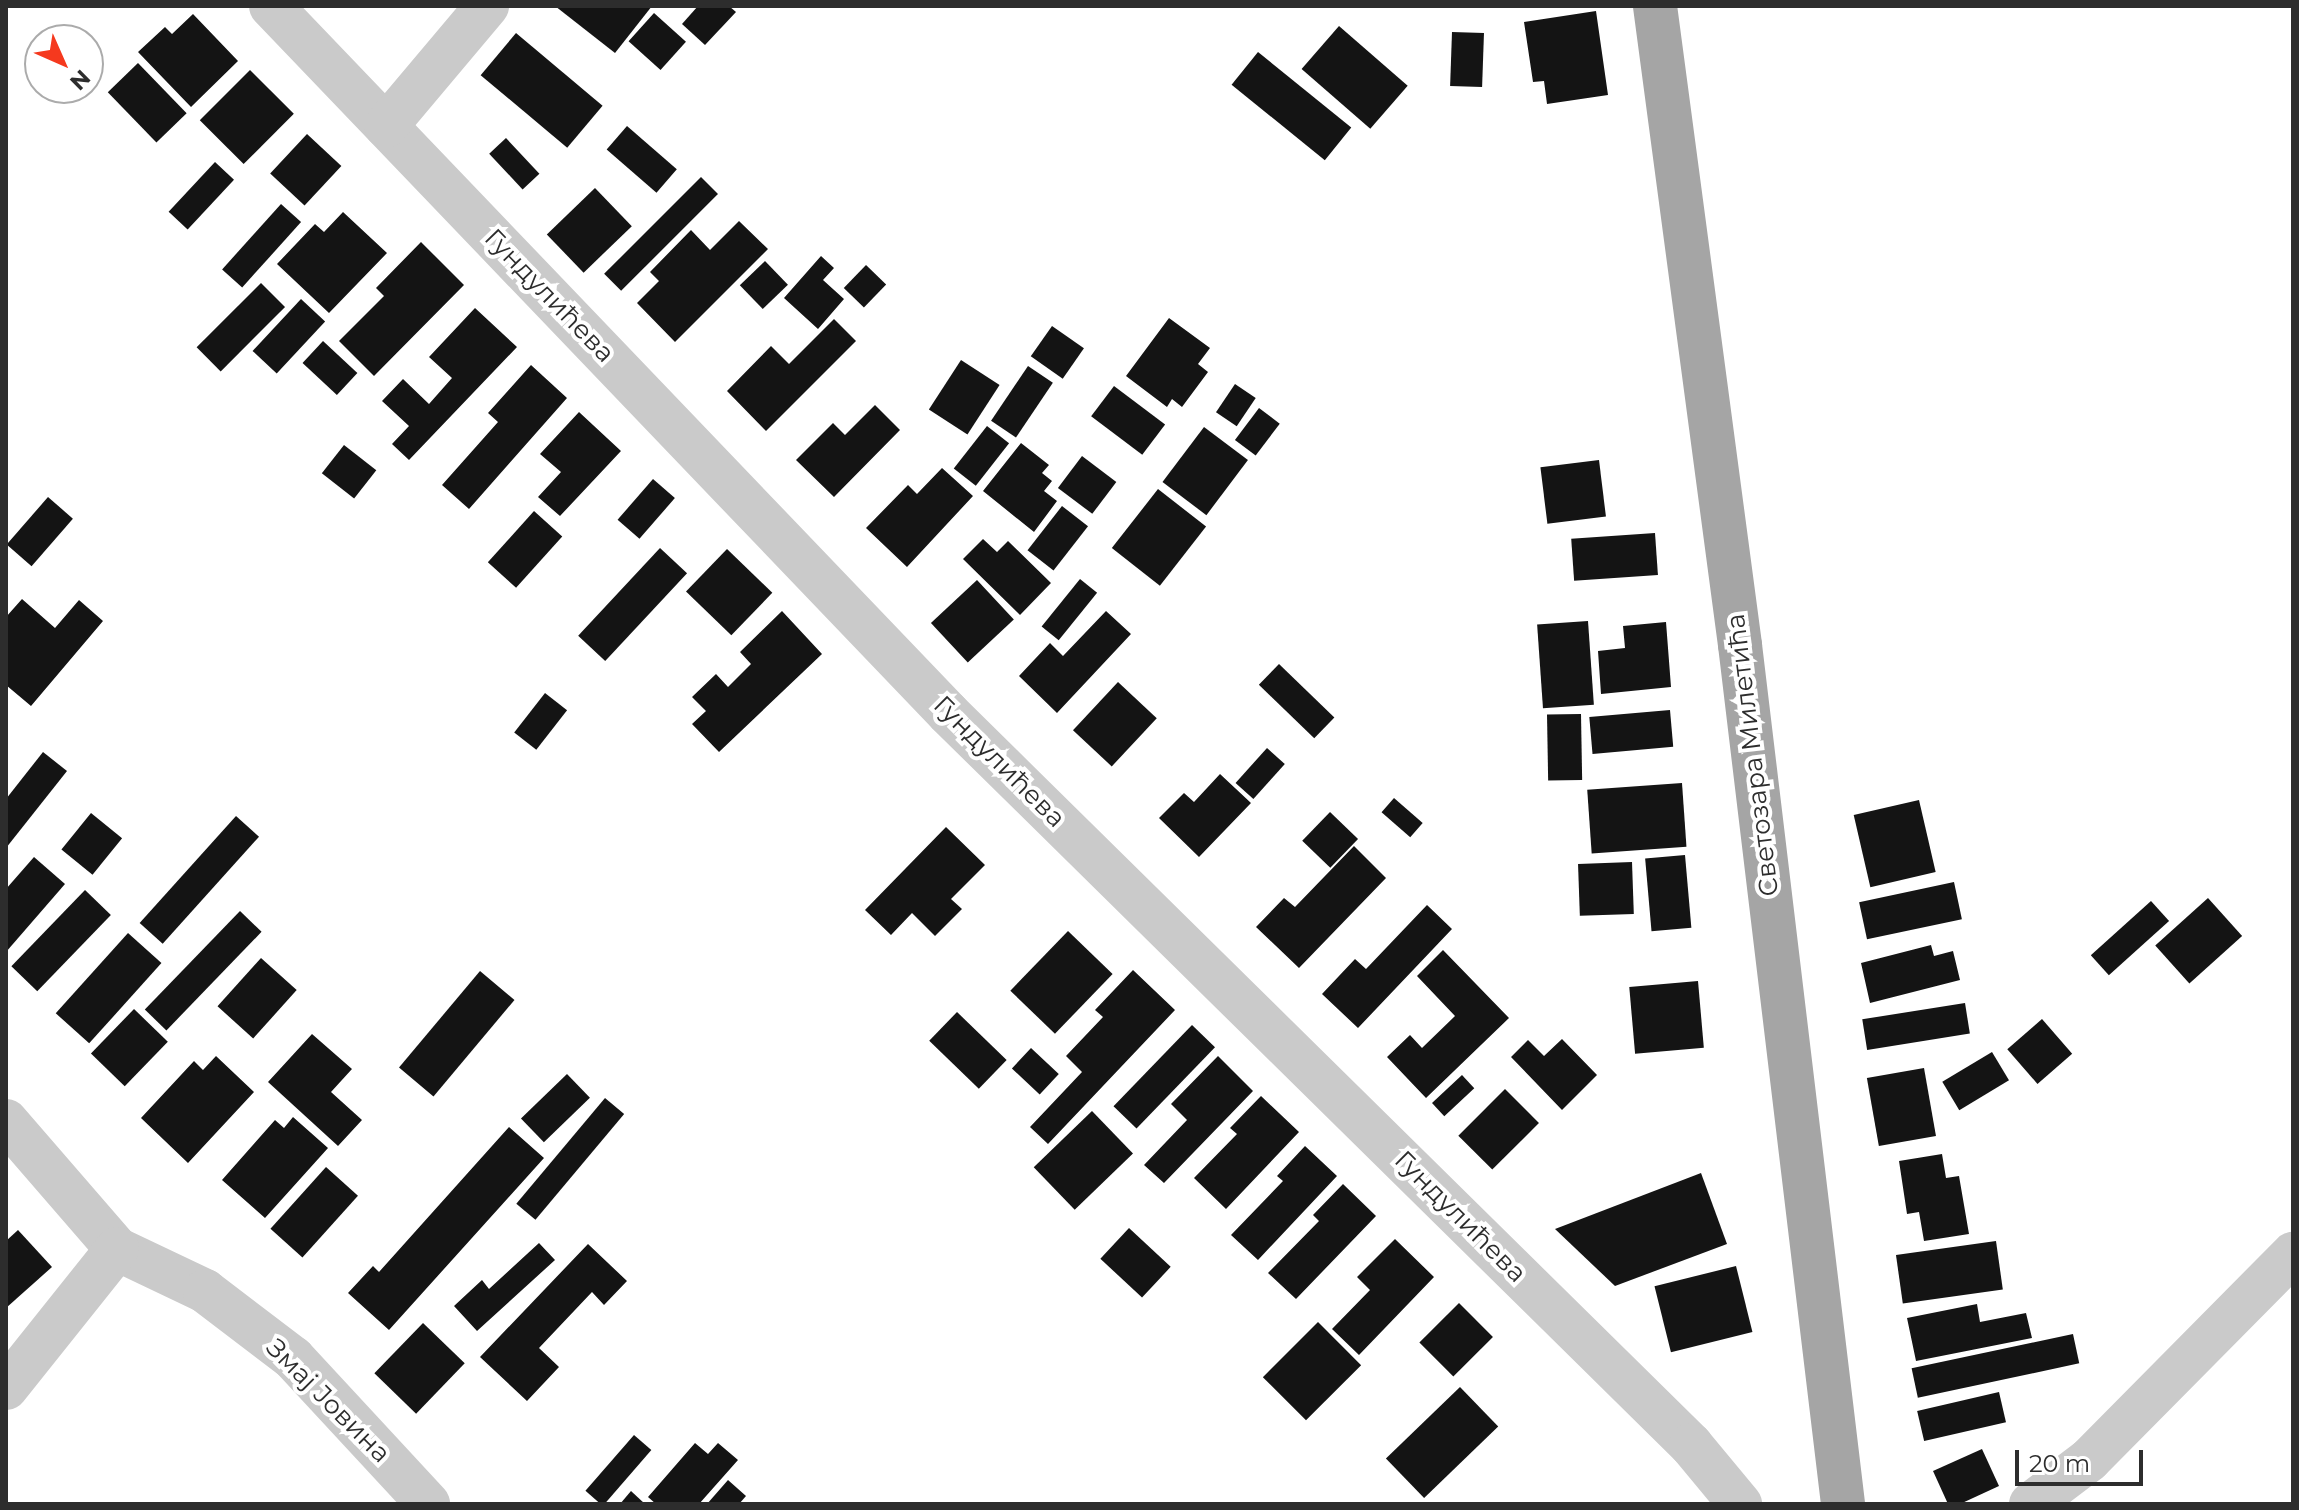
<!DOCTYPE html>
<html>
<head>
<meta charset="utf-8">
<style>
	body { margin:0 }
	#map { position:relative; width:2299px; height:1510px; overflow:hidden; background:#fff; font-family:Montserrat,sans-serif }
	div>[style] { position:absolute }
	.building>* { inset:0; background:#141414; transform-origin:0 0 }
	.minor>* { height:44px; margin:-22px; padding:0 22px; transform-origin:22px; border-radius:22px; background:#cacaca }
	.major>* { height:44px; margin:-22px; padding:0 22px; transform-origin:22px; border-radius:22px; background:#a5a5a5 }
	span { translate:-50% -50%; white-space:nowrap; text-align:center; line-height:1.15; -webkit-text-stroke:8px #fff; paint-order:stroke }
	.street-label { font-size:26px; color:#2d2d2d }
	.frame { position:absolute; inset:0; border:8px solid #2d2d2d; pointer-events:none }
	.north { position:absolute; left:24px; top:24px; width:80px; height:80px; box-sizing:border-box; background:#fff; border:2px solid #ababab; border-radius:50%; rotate:135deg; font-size:22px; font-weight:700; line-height:32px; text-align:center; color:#2d2d2d }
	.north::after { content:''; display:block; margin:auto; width:28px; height:36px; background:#f5391e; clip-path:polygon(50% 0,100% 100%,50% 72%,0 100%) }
	.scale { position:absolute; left:2015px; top:1450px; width:128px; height:36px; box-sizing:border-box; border:4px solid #2d2d2d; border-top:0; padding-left:10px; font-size:24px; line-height:28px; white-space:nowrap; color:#2d2d2d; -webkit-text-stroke:6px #fff; paint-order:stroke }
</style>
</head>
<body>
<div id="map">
	<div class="building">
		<div style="clip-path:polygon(555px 6px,652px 6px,615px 53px)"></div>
		<div style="clip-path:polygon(698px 6px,729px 6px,736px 12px,705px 45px,682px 24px)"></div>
		<div style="clip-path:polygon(1596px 11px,1608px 95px,1547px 104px,1544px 81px,1533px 82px,1524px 22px)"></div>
		<div style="left:654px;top:13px;width:43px;height:38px;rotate:42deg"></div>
		<div style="clip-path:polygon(193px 14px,238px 61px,191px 107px,138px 52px,165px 27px,172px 34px)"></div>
		<div style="left:1339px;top:26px;width:91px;height:57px;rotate:41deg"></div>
		<div style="left:1452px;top:32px;width:32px;height:54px;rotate:2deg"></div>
		<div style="left:516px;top:33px;width:113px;height:55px;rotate:40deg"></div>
		<div style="left:1258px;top:52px;width:120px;height:42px;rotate:39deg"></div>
		<div style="left:138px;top:63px;width:70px;height:42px;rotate:46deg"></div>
		<div style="left:250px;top:70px;width:62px;height:71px;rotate:45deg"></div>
		<div style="left:627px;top:126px;width:66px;height:31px;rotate:41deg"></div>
		<div style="left:307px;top:134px;width:47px;height:54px;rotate:43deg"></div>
		<div style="left:506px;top:138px;width:49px;height:23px;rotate:47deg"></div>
		<div style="left:215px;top:162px;width:26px;height:68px;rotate:43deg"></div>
		<div style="left:701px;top:177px;width:24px;height:137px;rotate:45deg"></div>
		<div style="left:595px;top:188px;width:53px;height:67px;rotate:46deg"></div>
		<div style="left:281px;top:204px;width:27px;height:88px;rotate:42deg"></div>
		<div style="clip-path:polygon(343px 212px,387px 253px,329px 313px,277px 264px,315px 224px,324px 232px)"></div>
		<div style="clip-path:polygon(739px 221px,768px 249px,675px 342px,637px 303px,659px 281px,650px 272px,691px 230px,710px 250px)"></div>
		<div style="clip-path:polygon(421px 242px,464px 285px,374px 376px,339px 341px,384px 296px,376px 288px)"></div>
		<div style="clip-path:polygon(821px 256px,834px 268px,823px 280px,844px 299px,818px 329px,784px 298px)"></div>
		<div style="left:765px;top:261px;width:33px;height:35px;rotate:46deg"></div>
		<div style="left:866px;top:265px;width:28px;height:32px;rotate:44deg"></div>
		<div style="left:261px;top:283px;width:34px;height:91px;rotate:45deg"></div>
		<div style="left:301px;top:299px;width:33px;height:71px;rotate:43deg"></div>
		<div style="clip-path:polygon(475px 308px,517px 347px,409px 460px,392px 444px,409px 426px,382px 401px,403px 379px,429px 404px,452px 378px,429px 357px)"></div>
		<div style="clip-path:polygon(1169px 318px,1210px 348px,1198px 364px,1208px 372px,1182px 407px,1172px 399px,1167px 407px,1126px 376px)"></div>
		<div style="clip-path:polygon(834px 319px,856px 341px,766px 431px,727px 391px,771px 346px,789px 364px)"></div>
		<div style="left:1052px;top:326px;width:39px;height:37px;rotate:35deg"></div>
		<div style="left:323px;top:341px;width:47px;height:30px;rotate:43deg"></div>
		<div style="left:961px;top:360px;width:46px;height:59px;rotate:33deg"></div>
		<div style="clip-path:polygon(531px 365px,567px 398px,469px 509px,442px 485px,498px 422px,488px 413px)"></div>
		<div style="left:1028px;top:366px;width:30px;height:66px;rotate:34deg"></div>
		<div style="left:1235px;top:384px;width:25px;height:34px;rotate:34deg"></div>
		<div style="left:1114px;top:386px;width:64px;height:38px;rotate:37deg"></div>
		<div style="clip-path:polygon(875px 405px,900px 430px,834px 497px,796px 460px,833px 423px,845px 435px)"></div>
		<div style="left:1259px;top:408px;width:26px;height:40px;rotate:37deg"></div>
		<div style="clip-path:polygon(579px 412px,621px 451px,560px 516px,538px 497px,561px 472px,540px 454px)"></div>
		<div style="left:987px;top:426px;width:28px;height:54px;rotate:38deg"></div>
		<div style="left:1204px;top:427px;width:55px;height:69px;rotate:37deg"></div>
		<div style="clip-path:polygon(1021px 443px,1049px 465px,1042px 473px,1052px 481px,1044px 491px,1057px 501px,1034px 532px,983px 491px)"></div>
		<div style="left:344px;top:445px;width:41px;height:36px;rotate:38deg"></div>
		<div style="left:1082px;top:456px;width:43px;height:40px;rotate:37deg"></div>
		<div style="left:1599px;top:460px;width:57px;height:59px;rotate:83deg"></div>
		<div style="clip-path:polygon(942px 468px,973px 496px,907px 567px,866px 528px,908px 485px,917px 494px)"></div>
		<div style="left:653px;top:479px;width:29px;height:54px;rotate:41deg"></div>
		<div style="left:1158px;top:489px;width:61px;height:75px;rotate:38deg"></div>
		<div style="left:48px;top:497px;width:33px;height:63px;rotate:41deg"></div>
		<div style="left:1062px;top:506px;width:33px;height:56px;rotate:38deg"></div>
		<div style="left:534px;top:511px;width:38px;height:69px;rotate:42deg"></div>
		<div style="left:1655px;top:533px;width:42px;height:84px;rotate:86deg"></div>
		<div style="clip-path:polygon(983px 539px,997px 552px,1008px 541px,1051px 583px,1020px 615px,963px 559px)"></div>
		<div style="left:660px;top:548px;width:37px;height:120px;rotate:43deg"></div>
		<div style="left:727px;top:549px;width:63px;height:59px;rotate:44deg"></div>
		<div style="left:1080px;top:579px;width:22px;height:61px;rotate:39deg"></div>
		<div style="left:977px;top:580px;width:54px;height:63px;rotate:47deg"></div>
		<div style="clip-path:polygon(22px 599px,55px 628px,79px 600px,103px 621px,31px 706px,6px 685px,6px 617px)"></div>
		<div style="clip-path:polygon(782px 611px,822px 654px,719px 752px,692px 724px,706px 711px,692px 697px,716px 674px,728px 687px,751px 664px,740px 652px)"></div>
		<div style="clip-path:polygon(1106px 611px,1131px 634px,1057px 713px,1019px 676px,1050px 643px,1063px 656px)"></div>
		<div style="left:1588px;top:621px;width:84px;height:51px;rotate:86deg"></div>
		<div style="clip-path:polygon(1666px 622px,1671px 687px,1601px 694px,1598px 651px,1625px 648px,1623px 626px)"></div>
		<div style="left:1279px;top:664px;width:77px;height:29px;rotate:44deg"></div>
		<div style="left:1118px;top:682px;width:53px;height:66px;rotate:43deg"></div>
		<div style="left:545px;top:693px;width:28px;height:50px;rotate:38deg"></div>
		<div style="left:1670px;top:710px;width:37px;height:81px;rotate:85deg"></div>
		<div style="left:1581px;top:714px;width:66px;height:34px;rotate:89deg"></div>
		<div style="left:1267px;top:748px;width:24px;height:47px;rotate:42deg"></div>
		<div style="clip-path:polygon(43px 752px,67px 771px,6px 848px,6px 799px)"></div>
		<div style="clip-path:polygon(1220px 774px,1251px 803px,1199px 857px,1159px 818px,1184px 793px,1194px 802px)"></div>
		<div style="left:1682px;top:783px;width:64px;height:95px;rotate:86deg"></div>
		<div style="left:1394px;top:798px;width:38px;height:19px;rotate:41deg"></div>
		<div style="left:1919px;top:800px;width:74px;height:67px;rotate:77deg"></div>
		<div style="left:1330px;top:812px;width:39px;height:40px;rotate:44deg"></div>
		<div style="left:91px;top:813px;width:40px;height:47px;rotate:39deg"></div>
		<div style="left:236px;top:816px;width:31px;height:144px;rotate:42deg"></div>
		<div style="clip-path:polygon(946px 827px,985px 865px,951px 899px,962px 909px,935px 936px,912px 913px,891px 935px,865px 910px)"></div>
		<div style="clip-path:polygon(1354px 846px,1386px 878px,1299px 968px,1256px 927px,1284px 898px,1295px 907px)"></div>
		<div style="left:1685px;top:855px;width:73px;height:40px;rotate:85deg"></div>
		<div style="clip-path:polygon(34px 857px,65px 884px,6px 952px,6px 889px)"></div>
		<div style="left:1632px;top:862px;width:52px;height:54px;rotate:88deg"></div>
		<div style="left:1954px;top:882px;width:38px;height:97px;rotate:78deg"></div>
		<div style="left:85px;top:890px;width:36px;height:106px;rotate:44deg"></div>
		<div style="left:2208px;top:898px;width:51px;height:71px;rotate:48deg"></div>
		<div style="left:2151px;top:901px;width:27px;height:81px;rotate:48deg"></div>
		<div style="clip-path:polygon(1427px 905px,1452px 929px,1358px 1028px,1322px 994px,1355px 959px,1366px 969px)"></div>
		<div style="left:240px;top:911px;width:30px;height:137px;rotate:44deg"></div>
		<div style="left:1068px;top:931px;width:62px;height:83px;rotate:44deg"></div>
		<div style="left:128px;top:933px;width:45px;height:108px;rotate:42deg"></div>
		<div style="clip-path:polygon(1931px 945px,1934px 956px,1953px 951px,1960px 980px,1870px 1003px,1861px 963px)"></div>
		<div style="clip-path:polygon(1443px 950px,1509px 1018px,1426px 1098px,1387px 1057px,1410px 1035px,1422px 1048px,1455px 1016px,1417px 976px)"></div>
		<div style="left:261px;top:958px;width:48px;height:65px;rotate:42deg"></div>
		<div style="clip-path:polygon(1133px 970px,1175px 1010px,1048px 1144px,1030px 1127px,1082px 1072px,1066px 1056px,1103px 1017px,1095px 1010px)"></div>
		<div style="left:480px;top:971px;width:45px;height:126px;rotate:40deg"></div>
		<div style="left:1698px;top:981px;width:67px;height:69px;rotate:85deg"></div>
		<div style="left:1965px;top:1003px;width:31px;height:104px;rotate:81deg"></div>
		<div style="left:134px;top:1009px;width:47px;height:62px;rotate:44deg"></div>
		<div style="left:957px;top:1012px;width:69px;height:40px;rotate:44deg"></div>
		<div style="left:2042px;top:1019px;width:46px;height:46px;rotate:49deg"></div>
		<div style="left:1192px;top:1025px;width:32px;height:113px;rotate:44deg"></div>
		<div style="clip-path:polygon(312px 1034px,352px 1069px,331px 1092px,362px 1120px,338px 1146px,268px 1082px)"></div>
		<div style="clip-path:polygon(1562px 1039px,1597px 1075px,1562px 1110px,1511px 1057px,1528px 1040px,1544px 1056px)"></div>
		<div style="left:1031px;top:1048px;width:38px;height:28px;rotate:43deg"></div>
		<div style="left:1992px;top:1052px;width:33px;height:58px;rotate:59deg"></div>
		<div style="clip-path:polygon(216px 1056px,254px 1092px,188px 1163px,141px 1118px,194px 1061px,203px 1070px)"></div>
		<div style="clip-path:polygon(1218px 1056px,1253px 1091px,1164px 1183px,1144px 1165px,1187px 1120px,1171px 1104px)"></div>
		<div style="left:1924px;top:1068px;width:69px;height:58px;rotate:80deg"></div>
		<div style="left:567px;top:1074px;width:33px;height:64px;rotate:46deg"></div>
		<div style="left:1462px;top:1075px;width:18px;height:41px;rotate:47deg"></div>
		<div style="left:1505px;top:1089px;width:48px;height:66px;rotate:45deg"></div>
		<div style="clip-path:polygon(1261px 1096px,1299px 1132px,1226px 1209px,1194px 1178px,1237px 1134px,1230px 1128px)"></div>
		<div style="left:605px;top:1098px;width:25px;height:138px;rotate:40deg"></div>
		<div style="left:1092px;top:1111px;width:59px;height:81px;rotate:46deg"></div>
		<div style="clip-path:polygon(293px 1117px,328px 1148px,265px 1218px,222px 1180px,275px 1120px,284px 1128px)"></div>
		<div style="clip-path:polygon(509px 1127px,544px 1158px,389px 1330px,348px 1293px,373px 1266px,379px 1272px)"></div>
		<div style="clip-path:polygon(1305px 1146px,1337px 1176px,1258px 1260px,1231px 1235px,1283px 1181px,1277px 1176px)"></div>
		<div style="clip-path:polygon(1942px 1154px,1946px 1178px,1959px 1176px,1969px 1234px,1924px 1241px,1919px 1212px,1907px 1214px,1899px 1161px)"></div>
		<div style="left:326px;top:1167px;width:43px;height:83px;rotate:42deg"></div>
		<div style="clip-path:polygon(1701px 1173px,1727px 1244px,1615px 1286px,1555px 1229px)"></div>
		<div style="clip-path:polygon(1343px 1184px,1376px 1216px,1296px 1299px,1268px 1273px,1319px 1221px,1313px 1215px)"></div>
		<div style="left:1129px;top:1228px;width:57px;height:42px;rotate:43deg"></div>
		<div style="clip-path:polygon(18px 1230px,52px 1267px,6px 1308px,6px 1241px)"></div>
		<div style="clip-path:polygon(1395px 1239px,1434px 1277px,1359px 1355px,1332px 1329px,1370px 1290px,1357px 1277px)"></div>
		<div style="left:1996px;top:1241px;width:49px;height:101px;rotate:82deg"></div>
		<div style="clip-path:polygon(539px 1243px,555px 1260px,477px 1331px,454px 1306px,482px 1280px,489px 1289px)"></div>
		<div style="clip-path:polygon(588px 1244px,627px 1281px,604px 1305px,592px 1292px,539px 1348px,559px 1367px,527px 1401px,480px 1357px)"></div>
		<div style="left:1736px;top:1266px;width:68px;height:84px;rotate:76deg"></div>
		<div style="left:1459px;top:1303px;width:48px;height:56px;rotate:45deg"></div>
		<div style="clip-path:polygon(1977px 1304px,1980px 1322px,2026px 1313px,2032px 1338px,1916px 1361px,1907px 1318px)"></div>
		<div style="left:1318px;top:1322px;width:61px;height:78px;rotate:45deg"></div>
		<div style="left:423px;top:1323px;width:58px;height:70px;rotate:44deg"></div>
		<div style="left:2073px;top:1334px;width:30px;height:165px;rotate:78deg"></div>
		<div style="left:1460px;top:1387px;width:55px;height:103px;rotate:46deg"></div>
		<div style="left:1999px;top:1392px;width:31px;height:84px;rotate:77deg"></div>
		<div style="left:634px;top:1435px;width:23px;height:74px;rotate:41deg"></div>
		<div style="clip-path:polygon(695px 1443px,708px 1454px,718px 1443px,738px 1460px,699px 1504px,656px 1504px,648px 1497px)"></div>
		<div style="clip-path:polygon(1982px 1449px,1999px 1486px,1960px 1504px,1948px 1504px,1933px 1471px)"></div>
		<div style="clip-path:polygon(728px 1480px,746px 1496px,739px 1504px,707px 1504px)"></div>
		<div style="clip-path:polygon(631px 1491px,645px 1504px,620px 1504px)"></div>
	</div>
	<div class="minor">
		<div style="left:271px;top:6px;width:979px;rotate:46.24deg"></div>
		<div style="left:948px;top:713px;width:1043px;rotate:44.57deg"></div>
		<div style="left:1691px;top:1445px;width:77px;rotate:50.3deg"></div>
		<div style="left:386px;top:126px;width:157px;rotate:-49.9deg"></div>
		<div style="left:6px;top:1121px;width:169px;rotate:49.1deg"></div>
		<div style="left:117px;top:1249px;width:98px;rotate:25.5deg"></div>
		<div style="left:205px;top:1291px;width:111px;rotate:37.3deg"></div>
		<div style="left:293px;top:1358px;width:199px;rotate:47.2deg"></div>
		<div style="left:6px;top:1388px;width:178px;rotate:-51.4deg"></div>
		<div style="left:2031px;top:1504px;width:73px;rotate:-37.2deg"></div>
		<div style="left:2089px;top:1460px;width:290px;rotate:-45.3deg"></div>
	</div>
	<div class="major">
		<div style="left:1655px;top:6px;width:645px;rotate:82.42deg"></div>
		<div style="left:1740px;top:645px;width:865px;rotate:83.16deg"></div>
	</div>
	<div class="street-label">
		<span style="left:549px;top:296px;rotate:46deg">Гундулићева</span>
		<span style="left:1753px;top:755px;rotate:-97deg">Светозара Милетића</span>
		<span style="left:999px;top:762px;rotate:45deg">Гундулићева</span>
		<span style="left:1460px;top:1217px;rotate:45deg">Гундулићева</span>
		<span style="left:328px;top:1401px;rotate:45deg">Змај Јовина</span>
	</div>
	<div class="frame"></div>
	<div class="north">N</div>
	<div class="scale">20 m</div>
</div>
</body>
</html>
